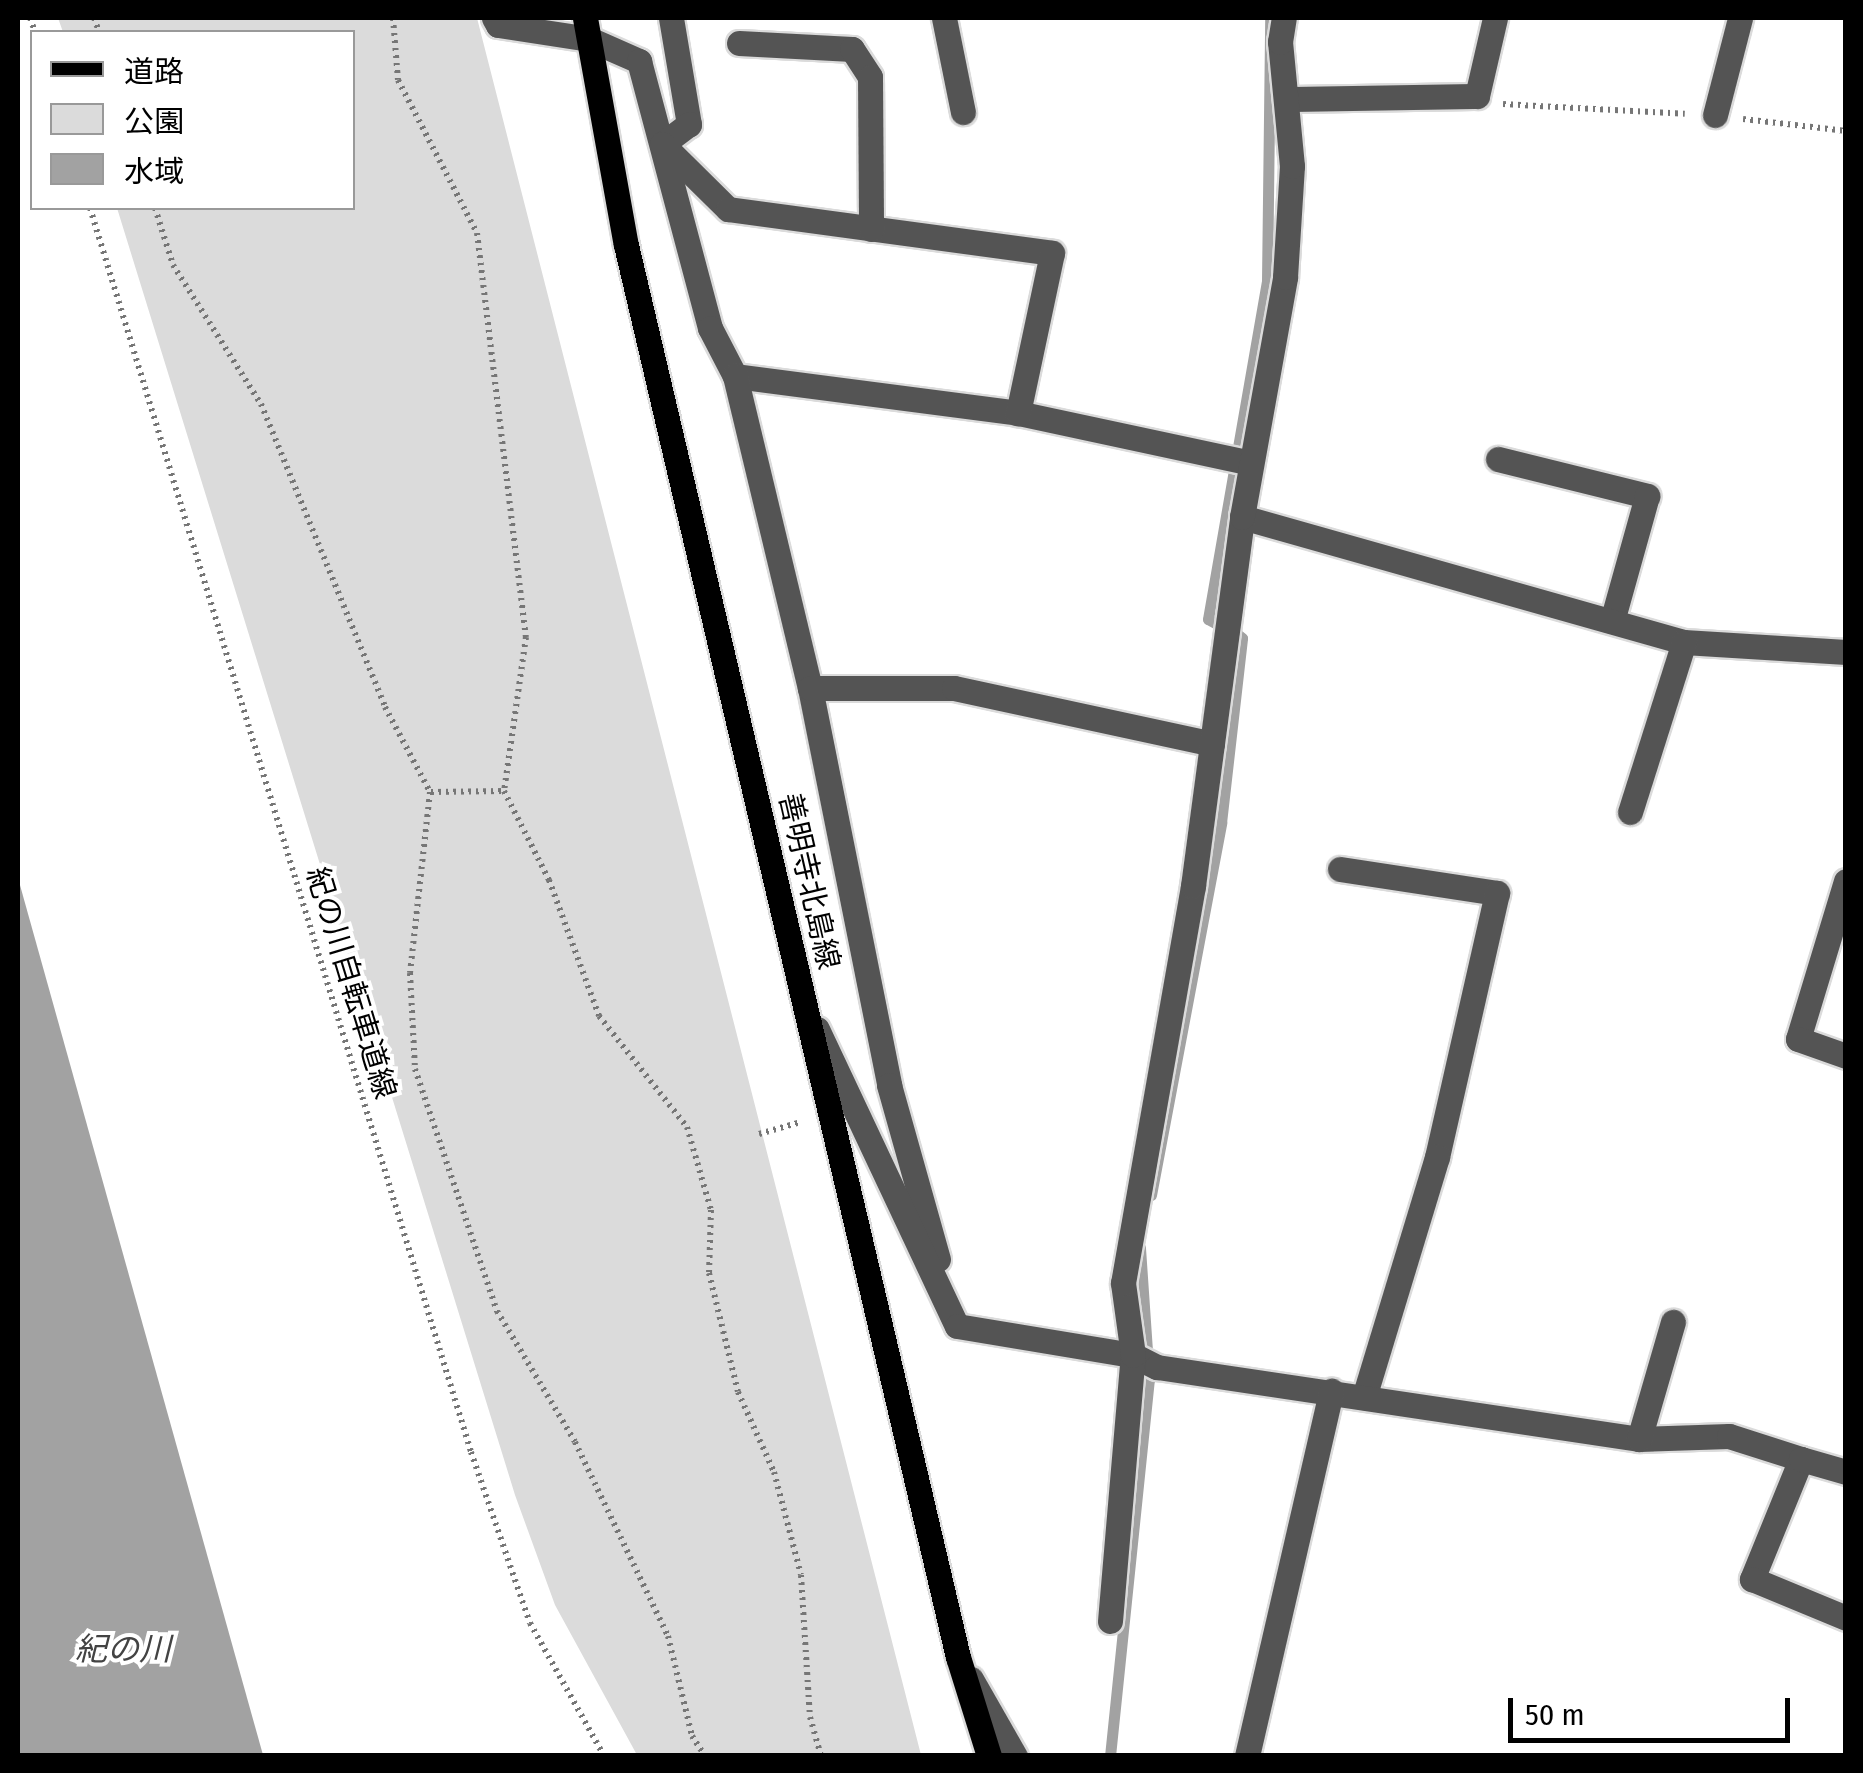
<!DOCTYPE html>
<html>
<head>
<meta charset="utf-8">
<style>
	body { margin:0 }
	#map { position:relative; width:1863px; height:1773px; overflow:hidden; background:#fff; font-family:"Fira Sans Condensed","Noto Sans JP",sans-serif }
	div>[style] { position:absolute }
	.green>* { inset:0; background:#dbdbdb }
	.water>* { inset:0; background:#a2a2a2 }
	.stream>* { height:11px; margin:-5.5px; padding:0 5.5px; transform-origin:5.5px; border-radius:5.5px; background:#a2a2a2 }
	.path>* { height:6px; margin-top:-3px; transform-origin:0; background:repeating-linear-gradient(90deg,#767676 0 2.5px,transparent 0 7.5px) }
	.roads { filter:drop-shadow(2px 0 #dbdbdb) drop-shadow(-2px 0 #dbdbdb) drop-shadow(0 2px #dbdbdb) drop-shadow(0 -2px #dbdbdb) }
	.minor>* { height:25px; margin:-12.5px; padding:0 12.5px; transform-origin:12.5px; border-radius:12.5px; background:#545454 }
	.major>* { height:25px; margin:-12.5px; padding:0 12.5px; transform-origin:12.5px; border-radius:12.5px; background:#000 }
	span { translate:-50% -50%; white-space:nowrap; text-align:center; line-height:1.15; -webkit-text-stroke:8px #fff; paint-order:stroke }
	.street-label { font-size:30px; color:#000 }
	.water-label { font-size:32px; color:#434343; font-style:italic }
	.frame { position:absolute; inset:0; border:20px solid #000; pointer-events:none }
	.legend { position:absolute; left:30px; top:30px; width:325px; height:180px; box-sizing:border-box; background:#fff; border:2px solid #999; margin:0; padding:12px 18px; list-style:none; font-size:30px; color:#000 }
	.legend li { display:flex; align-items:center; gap:20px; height:50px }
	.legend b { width:50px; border:2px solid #999 }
	.scale { position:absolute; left:1508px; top:1698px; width:282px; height:45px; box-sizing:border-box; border:5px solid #000; border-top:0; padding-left:12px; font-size:30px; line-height:35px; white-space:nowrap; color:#000; -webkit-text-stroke:8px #fff; paint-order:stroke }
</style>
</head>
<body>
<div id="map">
	<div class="green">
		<div style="clip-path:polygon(58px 18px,477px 18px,921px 1755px,637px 1755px,555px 1605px,515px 1495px,117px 208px,352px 208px,352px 32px,63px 32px)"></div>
	</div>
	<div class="water">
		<div style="clip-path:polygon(18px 878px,263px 1755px,18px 1755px)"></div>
	</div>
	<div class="stream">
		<div style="left:1217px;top:624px;width:10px;rotate:-151deg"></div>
		<div style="left:1208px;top:619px;width:343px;rotate:-80.1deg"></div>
		<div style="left:1267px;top:281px;width:263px;rotate:-89.3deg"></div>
		<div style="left:1151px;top:1195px;width:379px;rotate:-79.3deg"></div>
		<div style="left:1221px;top:823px;width:186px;rotate:-83.5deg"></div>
		<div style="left:1242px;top:638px;width:8px;rotate:-140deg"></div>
		<div style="left:1110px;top:1756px;width:378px;rotate:-84.1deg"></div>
		<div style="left:1149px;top:1380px;width:133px;rotate:-93.9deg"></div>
	</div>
	<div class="path">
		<div style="left:30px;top:18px;width:15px;rotate:70deg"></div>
		<div style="left:94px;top:18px;width:15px;rotate:70deg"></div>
		<div style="left:393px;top:18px;width:62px;rotate:85.4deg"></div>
		<div style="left:398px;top:80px;width:172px;rotate:62.7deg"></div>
		<div style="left:477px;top:233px;width:407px;rotate:83.1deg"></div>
		<div style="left:526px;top:637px;width:156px;rotate:98.1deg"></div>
		<div style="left:504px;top:791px;width:100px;rotate:63.2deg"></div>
		<div style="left:549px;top:880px;width:145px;rotate:69.8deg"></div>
		<div style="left:599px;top:1016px;width:142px;rotate:51.6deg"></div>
		<div style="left:687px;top:1127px;width:86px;rotate:73.9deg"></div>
		<div style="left:711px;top:1210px;width:63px;rotate:91.8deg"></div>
		<div style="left:709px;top:1273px;width:122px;rotate:76.3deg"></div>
		<div style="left:738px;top:1392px;width:88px;rotate:65.8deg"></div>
		<div style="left:774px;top:1472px;width:106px;rotate:75.3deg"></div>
		<div style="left:801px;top:1575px;width:142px;rotate:86.4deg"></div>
		<div style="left:810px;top:1717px;width:41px;rotate:74.2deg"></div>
		<div style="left:1503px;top:104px;width:182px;rotate:3.1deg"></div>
		<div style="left:1743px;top:119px;width:104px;rotate:6.6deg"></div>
		<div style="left:90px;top:208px;width:1301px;rotate:72.97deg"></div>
		<div style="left:471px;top:1452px;width:181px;rotate:71deg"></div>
		<div style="left:530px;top:1623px;width:152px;rotate:60.9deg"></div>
		<div style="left:155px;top:208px;width:60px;rotate:72.5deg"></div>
		<div style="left:173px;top:265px;width:165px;rotate:57.7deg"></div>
		<div style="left:261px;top:404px;width:327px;rotate:67.7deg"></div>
		<div style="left:385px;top:707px;width:96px;rotate:62.1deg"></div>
		<div style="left:430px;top:792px;width:182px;rotate:96.3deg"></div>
		<div style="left:410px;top:973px;width:96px;rotate:87deg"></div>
		<div style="left:415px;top:1069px;width:256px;rotate:71.3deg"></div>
		<div style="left:497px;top:1311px;width:152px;rotate:59.2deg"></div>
		<div style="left:575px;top:1442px;width:215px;rotate:64.4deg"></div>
		<div style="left:668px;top:1636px;width:103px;rotate:76.5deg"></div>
		<div style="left:692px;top:1736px;width:24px;rotate:57deg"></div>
		<div style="left:431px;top:792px;width:73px;rotate:-0.8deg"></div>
		<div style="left:759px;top:1134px;width:44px;rotate:-15.9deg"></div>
	</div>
	<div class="roads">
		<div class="minor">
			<div style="left:494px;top:18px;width:8px;rotate:60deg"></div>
			<div style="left:498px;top:25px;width:92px;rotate:8.7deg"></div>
			<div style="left:589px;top:39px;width:55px;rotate:23.7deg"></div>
			<div style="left:639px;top:61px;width:276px;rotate:75.1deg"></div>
			<div style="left:710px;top:328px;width:54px;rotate:62.5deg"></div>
			<div style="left:735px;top:376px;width:285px;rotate:7.4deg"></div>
			<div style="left:1018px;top:413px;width:238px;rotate:12.1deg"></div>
			<div style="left:671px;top:18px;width:108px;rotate:80.4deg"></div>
			<div style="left:689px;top:124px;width:34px;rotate:143deg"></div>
			<div style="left:662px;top:144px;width:93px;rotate:44.6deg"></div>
			<div style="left:728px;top:209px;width:327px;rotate:7.7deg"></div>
			<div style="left:1052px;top:253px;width:164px;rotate:102deg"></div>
			<div style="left:944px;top:18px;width:96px;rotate:78.6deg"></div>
			<div style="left:739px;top:43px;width:113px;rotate:3deg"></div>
			<div style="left:852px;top:49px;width:33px;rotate:57deg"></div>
			<div style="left:870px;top:77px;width:152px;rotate:89.6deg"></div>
			<div style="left:1289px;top:99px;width:188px;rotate:-0.9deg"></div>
			<div style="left:1477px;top:96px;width:80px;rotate:-77deg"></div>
			<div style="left:1715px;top:115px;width:100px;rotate:-75.5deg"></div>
			<div style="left:735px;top:376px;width:321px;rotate:76.5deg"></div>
			<div style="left:810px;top:688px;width:405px;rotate:78.7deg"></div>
			<div style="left:889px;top:1085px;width:181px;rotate:74.3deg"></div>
			<div style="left:1498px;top:459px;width:154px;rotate:13.9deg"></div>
			<div style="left:1647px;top:496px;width:130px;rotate:105.6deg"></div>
			<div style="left:1242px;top:517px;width:459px;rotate:15.8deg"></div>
			<div style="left:1684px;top:642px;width:162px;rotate:3.5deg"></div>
			<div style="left:810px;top:688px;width:144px"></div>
			<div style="left:954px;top:688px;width:264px;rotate:12.2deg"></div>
			<div style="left:1630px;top:812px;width:178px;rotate:-72.4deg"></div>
			<div style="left:1340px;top:869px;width:159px;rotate:8.7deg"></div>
			<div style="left:1497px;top:893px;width:271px;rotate:102.8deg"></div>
			<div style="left:1437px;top:1157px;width:251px;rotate:106.9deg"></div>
			<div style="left:1846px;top:881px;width:165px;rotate:106.9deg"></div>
			<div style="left:1798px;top:1039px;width:51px;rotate:19.5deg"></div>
			<div style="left:817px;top:1029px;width:328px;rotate:64.8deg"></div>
			<div style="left:957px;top:1326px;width:178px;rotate:9.4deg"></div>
			<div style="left:1133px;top:1355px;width:27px;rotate:27deg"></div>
			<div style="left:1157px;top:1367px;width:487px;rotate:8.5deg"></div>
			<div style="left:1639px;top:1439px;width:90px;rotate:-1.9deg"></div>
			<div style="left:1729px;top:1436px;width:76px;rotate:17.7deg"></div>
			<div style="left:1801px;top:1459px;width:130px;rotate:112.2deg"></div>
			<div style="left:1752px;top:1579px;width:102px;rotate:22.5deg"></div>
			<div style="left:1639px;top:1439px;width:122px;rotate:-73.8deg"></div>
			<div style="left:1801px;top:1459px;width:47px;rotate:16.1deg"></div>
			<div style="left:1110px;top:1621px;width:267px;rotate:-85.1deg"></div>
			<div style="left:1133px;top:1355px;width:73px;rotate:-97.9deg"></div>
			<div style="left:1123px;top:1283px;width:403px;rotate:-80deg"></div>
			<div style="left:1193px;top:886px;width:372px;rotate:-82.4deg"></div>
			<div style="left:1242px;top:517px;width:244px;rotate:-79.8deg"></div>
			<div style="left:1285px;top:277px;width:111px;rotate:-86.4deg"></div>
			<div style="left:1292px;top:166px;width:125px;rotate:-95.5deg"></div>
			<div style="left:1280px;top:42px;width:24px;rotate:-81deg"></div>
			<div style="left:971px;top:1679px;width:89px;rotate:60.3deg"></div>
			<div style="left:1247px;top:1756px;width:375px;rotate:-77deg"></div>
		</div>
		<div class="major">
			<div style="left:585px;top:18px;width:231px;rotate:79.8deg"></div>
			<div style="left:626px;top:245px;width:1451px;rotate:76.77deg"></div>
			<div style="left:958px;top:1657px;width:104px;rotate:72.6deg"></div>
		</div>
	</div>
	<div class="street-label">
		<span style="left:809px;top:881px;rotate:77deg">善明寺北島線</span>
		<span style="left:351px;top:983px;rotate:73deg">紀の川自転車道線</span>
	</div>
	<div class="water-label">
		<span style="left:123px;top:1649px">紀の川</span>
	</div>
	<div class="frame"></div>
	<ul class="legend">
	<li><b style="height:12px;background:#000"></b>道路</li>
	<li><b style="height:28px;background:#dbdbdb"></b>公園</li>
	<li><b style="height:28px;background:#a2a2a2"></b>水域</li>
	</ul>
	<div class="scale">50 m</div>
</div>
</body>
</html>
